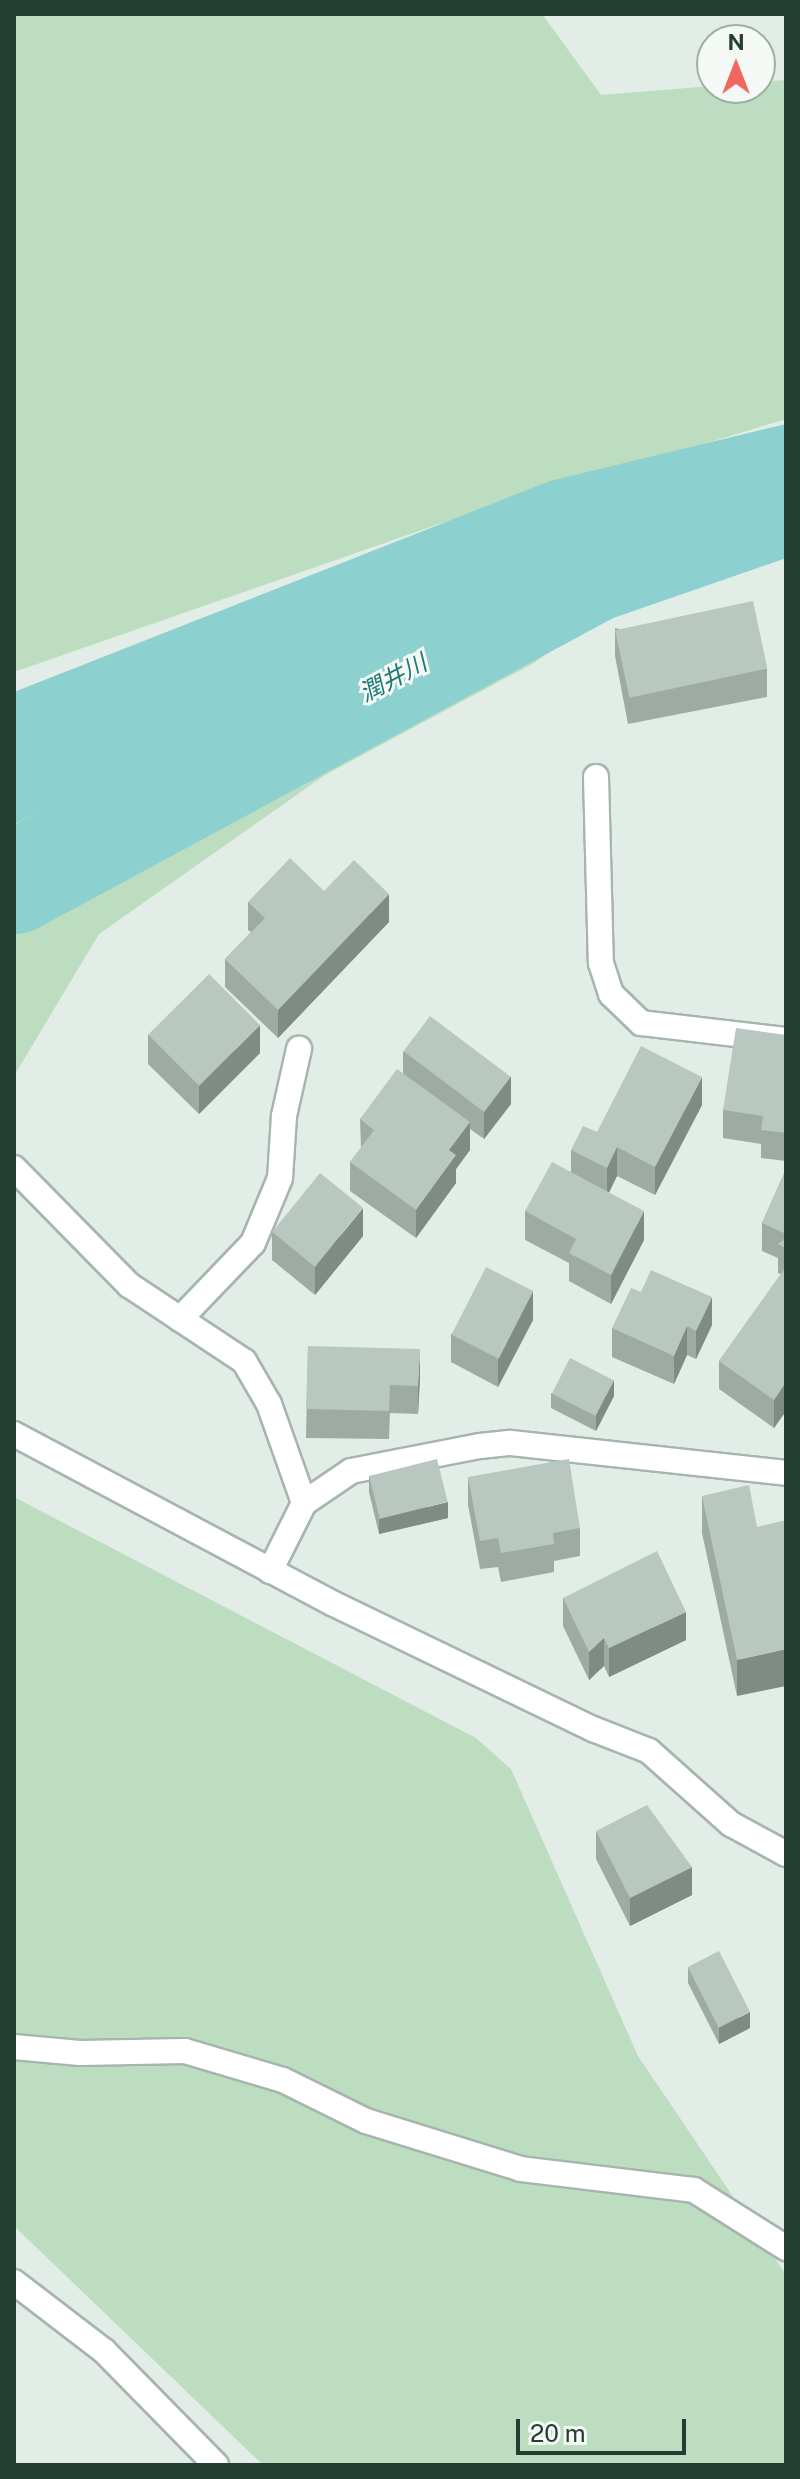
<!DOCTYPE html>
<html>
<head>
<meta charset="utf-8">
<style>
	body { margin:0 }
	#map { position:relative; width:800px; height:2479px; overflow:hidden; background:#e3ede7; font-family:"Public Sans","Noto Sans JP",sans-serif }
	div>[style] { position:absolute }
	.green>* { inset:0; background:#bcddbf }
	.water>* { inset:0; background:#8cd1cf }
	.river>* { height:102px; margin:-51px; padding:0 51px; transform-origin:51px; border-radius:51px; background:#8cd1cf }
	.roads { filter:drop-shadow(2px 0 #a6b5ad) drop-shadow(-2px 0 #a6b5ad) drop-shadow(0 2px #a6b5ad) drop-shadow(0 -2px #a6b5ad) }
	.minor>* { height:24px; margin:-12px; padding:0 12px; transform-origin:12px; border-radius:12px; background:#fff }
	.wall>* { inset:0; background:#9eaba4 }
	.shaded-wall>* { inset:0; background:#818b86 }
	.building>* { inset:0; background:#b8c7bf; transform-origin:0 0 }
	span { translate:-50% -50%; white-space:nowrap; text-align:center; line-height:1.15; -webkit-text-stroke:6px #f4f9f5; paint-order:stroke }
	.water-label { font-size:24px; color:#1d7978; font-style:italic }
	.frame { position:absolute; inset:0; border:16px solid #233e32; pointer-events:none }
	.north { position:absolute; left:696px; top:24px; width:80px; height:80px; box-sizing:border-box; background:#f4f9f5; border:2px solid #a0aea7; border-radius:50%; rotate:0deg; font-size:22px; font-weight:700; line-height:32px; text-align:center; color:#233e32 }
	.north::after { content:''; display:block; margin:auto; width:28px; height:36px; background:#f0675e; clip-path:polygon(50% 0,100% 100%,50% 72%,0 100%) }
	.scale { position:absolute; left:516px; top:2419px; width:170px; height:36px; box-sizing:border-box; border:4px solid #233e32; border-top:0; padding-left:10px; font-size:24px; line-height:28px; white-space:nowrap; color:#233e32; -webkit-text-stroke:6px #f4f9f5; paint-order:stroke }
</style>
</head>
<body>
<div id="map">
	<div class="green">
		<div style="clip-path:polygon(14px 14px,542px 14px,601px 95px,712px 86px,760px 88px,760px 82px,786px 80px,786px 419px,445px 522px,14px 672px)"></div>
		<div style="clip-path:polygon(523px 525px,648px 581px,534px 663px,325px 775px,99px 934px,14px 1076px,14px 806px)"></div>
		<div style="clip-path:polygon(14px 1497px,476px 1738px,511px 1769px,638px 2056px,786px 2275px,786px 2465px,263px 2465px,14px 2226px)"></div>
	</div>
	<div class="water">
		<div style="clip-path:polygon(786px 424px,786px 518px,586px 539px,14px 824px,14px 692px,550px 481px)"></div>
	</div>
	<div class="river">
		<div style="left:14px;top:883px;width:658px;rotate:-28.32deg"></div>
		<div style="left:593px;top:571px;width:204px;rotate:-19.1deg"></div>
	</div>
	<div class="roads">
		<div class="minor">
			<div style="left:596px;top:777px;width:186px;rotate:88.5deg"></div>
			<div style="left:601px;top:963px;width:33px;rotate:72deg"></div>
			<div style="left:611px;top:994px;width:42px;rotate:44deg"></div>
			<div style="left:641px;top:1023px;width:146px;rotate:6.7deg"></div>
			<div style="left:14px;top:1168px;width:164px;rotate:45.5deg"></div>
			<div style="left:129px;top:1285px;width:138px;rotate:33.5deg"></div>
			<div style="left:244px;top:1361px;width:50px;rotate:59.8deg"></div>
			<div style="left:269px;top:1404px;width:105px;rotate:70.5deg"></div>
			<div style="left:180px;top:1319px;width:105px;rotate:-46.2deg"></div>
			<div style="left:253px;top:1243px;width:70px;rotate:-67.4deg"></div>
			<div style="left:280px;top:1178px;width:62px;rotate:-86.3deg"></div>
			<div style="left:284px;top:1116px;width:69px;rotate:-77.4deg"></div>
			<div style="left:14px;top:1434px;width:362px;rotate:28deg"></div>
			<div style="left:334px;top:1604px;width:288px;rotate:25.8deg"></div>
			<div style="left:593px;top:1729px;width:60px;rotate:21.4deg"></div>
			<div style="left:649px;top:1751px;width:110px;rotate:41.7deg"></div>
			<div style="left:731px;top:1824px;width:63px;rotate:28.6deg"></div>
			<div style="left:270px;top:1571px;width:76px;rotate:-63.4deg"></div>
			<div style="left:304px;top:1503px;width:57px;rotate:-34.2deg"></div>
			<div style="left:351px;top:1471px;width:131px;rotate:-11deg"></div>
			<div style="left:480px;top:1446px;width:31px;rotate:-6deg"></div>
			<div style="left:511px;top:1443px;width:277px;rotate:6.2deg"></div>
			<div style="left:14px;top:2047px;width:66px;rotate:5.2deg"></div>
			<div style="left:80px;top:2053px;width:105px;rotate:-1.1deg"></div>
			<div style="left:185px;top:2051px;width:102px;rotate:16.5deg"></div>
			<div style="left:283px;top:2080px;width:93px;rotate:26.3deg"></div>
			<div style="left:366px;top:2121px;width:162px;rotate:17.2deg"></div>
			<div style="left:521px;top:2169px;width:174px;rotate:6.9deg"></div>
			<div style="left:694px;top:2190px;width:109px;rotate:32.2deg"></div>
			<div style="left:14px;top:2282px;width:113px;rotate:37.5deg"></div>
			<div style="left:104px;top:2351px;width:160px;rotate:45.5deg"></div>
		</div>
	</div>
	<div class="wall">
		<div style="clip-path:polygon(615px 628px,767px 669px,767px 697px,628px 724px,615px 656px)"></div>
		<div style="clip-path:polygon(324px 891px,389px 922px,278px 1038px,225px 987px,225px 959px,251px 932px,248px 930px,248px 902px)"></div>
		<div style="clip-path:polygon(148px 1035px,260px 1053px,199px 1114px,148px 1064px)"></div>
		<div style="clip-path:polygon(786px 1035px,786px 1161px,761px 1158px,761px 1144px,723px 1138px,723px 1110px)"></div>
		<div style="clip-path:polygon(403px 1051px,511px 1104px,484px 1139px,470px 1129px,470px 1150px,456px 1169px,456px 1183px,416px 1238px,350px 1191px,350px 1162px,361px 1148px,360px 1119px,403px 1074px)"></div>
		<div style="clip-path:polygon(702px 1105px,655px 1195px,617px 1176px,609px 1193px,644px 1240px,611px 1304px,569px 1281px,569px 1263px,525px 1240px,525px 1211px,571px 1173px,571px 1150px,597px 1132px)"></div>
		<div style="clip-path:polygon(786px 1169px,786px 1411px,774px 1428px,719px 1389px,719px 1361px,781px 1274px,778px 1273px,778px 1258px,762px 1251px,762px 1223px)"></div>
		<div style="clip-path:polygon(272px 1232px,363px 1236px,315px 1295px,272px 1260px)"></div>
		<div style="clip-path:polygon(533px 1320px,498px 1387px,451px 1362px,451px 1334px)"></div>
		<div style="clip-path:polygon(712px 1325px,696px 1359px,687px 1355px,674px 1384px,612px 1357px,612px 1328px)"></div>
		<div style="clip-path:polygon(308px 1346px,420px 1377px,418px 1414px,390px 1413px,389px 1439px,306px 1438px)"></div>
		<div style="clip-path:polygon(551px 1393px,614px 1396px,596px 1431px,551px 1408px)"></div>
		<div style="clip-path:polygon(369px 1476px,448px 1518px,379px 1534px,369px 1492px)"></div>
		<div style="clip-path:polygon(468px 1477px,580px 1528px,580px 1556px,554px 1561px,554px 1572px,501px 1582px,498px 1567px,480px 1569px,468px 1505px)"></div>
		<div style="clip-path:polygon(702px 1496px,757px 1527px,737px 1696px,702px 1533px)"></div>
		<div style="clip-path:polygon(563px 1598px,686px 1640px,609px 1677px,604px 1666px,589px 1680px,563px 1626px)"></div>
		<div style="clip-path:polygon(596px 1831px,692px 1895px,630px 1926px,596px 1859px)"></div>
		<div style="clip-path:polygon(688px 1967px,750px 2028px,719px 2044px,688px 1983px)"></div>
	</div>
	<div class="shaded-wall">
		<div style="clip-path:polygon(389px 894px,389px 922px,278px 1038px,278px 1010px)"></div>
		<div style="clip-path:polygon(260px 1025px,260px 1053px,199px 1114px,199px 1086px)"></div>
		<div style="clip-path:polygon(511px 1076px,511px 1104px,484px 1139px,484px 1111px)"></div>
		<div style="clip-path:polygon(702px 1077px,702px 1105px,655px 1195px,655px 1167px)"></div>
		<div style="clip-path:polygon(470px 1122px,470px 1150px,456px 1169px,456px 1183px,416px 1238px,416px 1210px,449px 1150px)"></div>
		<div style="clip-path:polygon(617px 1147px,617px 1176px,607px 1196px,607px 1168px)"></div>
		<div style="clip-path:polygon(363px 1208px,363px 1236px,315px 1295px,315px 1267px)"></div>
		<div style="clip-path:polygon(644px 1211px,644px 1240px,611px 1304px,611px 1275px)"></div>
		<div style="clip-path:polygon(533px 1291px,533px 1320px,498px 1387px,498px 1358px)"></div>
		<div style="clip-path:polygon(712px 1297px,712px 1325px,696px 1359px,696px 1331px)"></div>
		<div style="clip-path:polygon(687px 1326px,687px 1355px,674px 1384px,674px 1356px)"></div>
		<div style="clip-path:polygon(420px 1349px,420px 1377px,418px 1414px,418px 1386px)"></div>
		<div style="clip-path:polygon(614px 1380px,614px 1396px,596px 1431px,596px 1415px)"></div>
		<div style="clip-path:polygon(786px 1382px,786px 1411px,774px 1428px,774px 1400px)"></div>
		<div style="clip-path:polygon(448px 1502px,448px 1518px,379px 1534px,379px 1519px)"></div>
		<div style="clip-path:polygon(686px 1612px,686px 1640px,609px 1677px,609px 1648px)"></div>
		<div style="clip-path:polygon(604px 1638px,604px 1666px,589px 1680px,589px 1652px)"></div>
		<div style="clip-path:polygon(786px 1649px,786px 1686px,737px 1696px,737px 1660px)"></div>
		<div style="clip-path:polygon(692px 1867px,692px 1895px,630px 1926px,630px 1898px)"></div>
		<div style="clip-path:polygon(750px 2012px,750px 2028px,719px 2044px,719px 2028px)"></div>
	</div>
	<div class="building">
		<div style="left:753px;top:601px;width:69px;height:141px;rotate:78deg"></div>
		<div style="clip-path:polygon(290px 858px,324px 891px,354px 860px,389px 894px,278px 1010px,225px 959px,265px 918px,248px 902px)"></div>
		<div style="left:209px;top:974px;width:72px;height:86px;rotate:45deg"></div>
		<div style="left:430px;top:1016px;width:101px;height:44px;rotate:37deg"></div>
		<div style="clip-path:polygon(736px 1028px,786px 1035px,786px 1133px,761px 1130px,763px 1116px,723px 1110px)"></div>
		<div style="clip-path:polygon(641px 1046px,702px 1077px,655px 1167px,617px 1147px,607px 1168px,571px 1150px,583px 1126px,597px 1132px)"></div>
		<div style="clip-path:polygon(397px 1069px,470px 1122px,449px 1150px,456px 1155px,416px 1210px,350px 1162px,374px 1130px,360px 1119px)"></div>
		<div style="clip-path:polygon(552px 1162px,644px 1211px,611px 1275px,569px 1253px,576px 1239px,525px 1211px)"></div>
		<div style="clip-path:polygon(786px 1169px,786px 1234px,762px 1223px)"></div>
		<div style="left:320px;top:1173px;width:55px;height:76px;rotate:39deg"></div>
		<div style="clip-path:polygon(786px 1238px,786px 1248px,778px 1244px)"></div>
		<div style="left:486px;top:1267px;width:53px;height:76px;rotate:27deg"></div>
		<div style="clip-path:polygon(786px 1267px,786px 1382px,774px 1400px,719px 1361px)"></div>
		<div style="clip-path:polygon(651px 1270px,712px 1297px,696px 1331px,687px 1326px,674px 1356px,612px 1328px,631px 1288px,641px 1292px)"></div>
		<div style="clip-path:polygon(308px 1346px,420px 1349px,418px 1386px,390px 1385px,389px 1411px,306px 1409px)"></div>
		<div style="left:570px;top:1358px;width:49px;height:40px;rotate:27deg"></div>
		<div style="left:437px;top:1459px;width:44px;height:70px;rotate:76deg"></div>
		<div style="clip-path:polygon(569px 1459px,580px 1528px,553px 1533px,554px 1544px,501px 1553px,498px 1538px,480px 1541px,468px 1477px)"></div>
		<div style="clip-path:polygon(749px 1485px,757px 1527px,786px 1520px,786px 1649px,737px 1660px,702px 1496px)"></div>
		<div style="clip-path:polygon(657px 1551px,686px 1612px,609px 1648px,604px 1638px,589px 1652px,563px 1598px)"></div>
		<div style="clip-path:polygon(647px 1805px,692px 1867px,630px 1898px,596px 1831px)"></div>
		<div style="left:719px;top:1951px;width:68px;height:35px;rotate:63deg"></div>
	</div>
	<div class="water-label">
		<span style="left:393px;top:678px;rotate:-28deg">潤井川</span>
	</div>
	<div class="frame"></div>
	<div class="north">N</div>
	<div class="scale">20 m</div>
</div>
</body>
</html>
